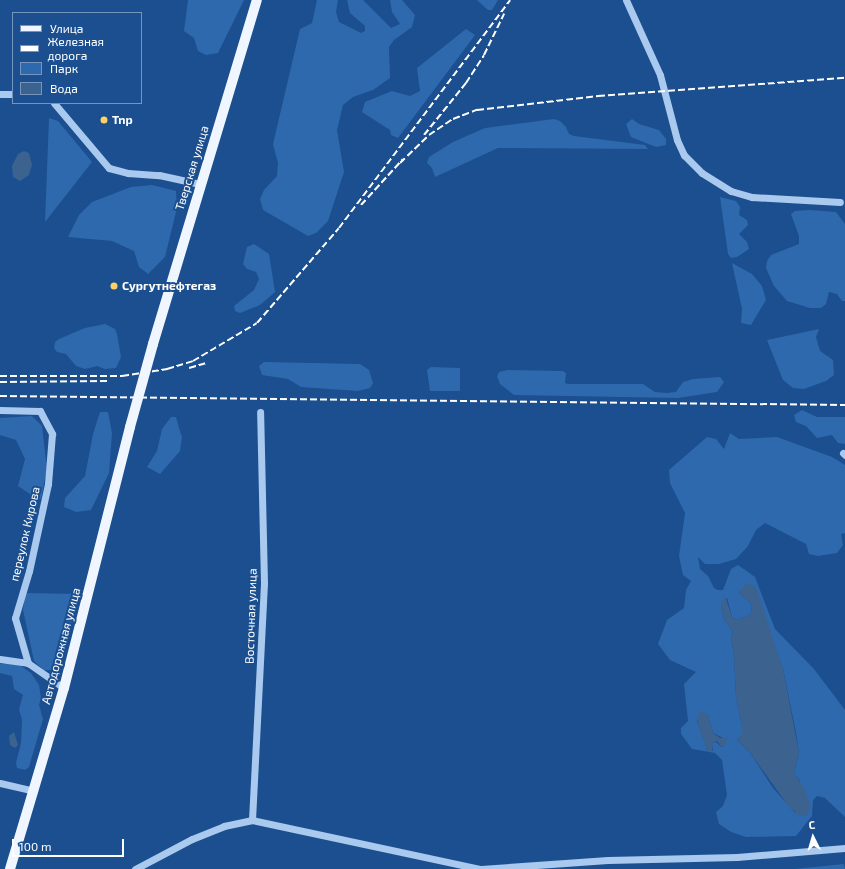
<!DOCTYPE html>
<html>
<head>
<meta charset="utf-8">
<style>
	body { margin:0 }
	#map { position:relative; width:845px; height:869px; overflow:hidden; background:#1b4f8f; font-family:"Exo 2",sans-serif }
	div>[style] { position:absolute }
	.green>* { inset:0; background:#2e69ad }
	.water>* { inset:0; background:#3c6290 }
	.minor>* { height:7px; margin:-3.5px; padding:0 3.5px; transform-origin:3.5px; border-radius:3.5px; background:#a9c9ee }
	.major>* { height:10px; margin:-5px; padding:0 5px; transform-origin:5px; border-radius:5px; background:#f0f6ff }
	.rail>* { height:2px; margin-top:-1px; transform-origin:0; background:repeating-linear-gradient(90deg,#fff 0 7px,transparent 0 10px) }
	.major-bridge>* { height:10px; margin:-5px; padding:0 5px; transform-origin:5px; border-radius:5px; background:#f0f6ff }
	.dots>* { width:11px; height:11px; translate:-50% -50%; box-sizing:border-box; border:2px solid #1b4f8f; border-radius:50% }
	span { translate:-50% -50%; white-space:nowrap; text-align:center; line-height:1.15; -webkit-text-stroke:4px #1b4f8f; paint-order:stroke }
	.poi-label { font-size:12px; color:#fff; font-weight:700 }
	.left { translate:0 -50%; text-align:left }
	.street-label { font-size:12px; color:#fff }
	.legend { position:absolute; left:12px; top:12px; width:130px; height:92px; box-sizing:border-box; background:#1b4f8f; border:1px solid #7695bc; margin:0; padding:5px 7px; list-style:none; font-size:12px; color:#fff }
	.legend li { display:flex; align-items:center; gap:8px; height:20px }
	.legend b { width:20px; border:1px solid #7695bc }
	.north { position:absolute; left:793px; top:817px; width:40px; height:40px; -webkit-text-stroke:3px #1b4f8f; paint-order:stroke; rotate:355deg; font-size:11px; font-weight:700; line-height:16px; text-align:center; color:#fff }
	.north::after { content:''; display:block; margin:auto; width:14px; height:18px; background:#fff; clip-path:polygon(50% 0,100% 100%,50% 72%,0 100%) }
	.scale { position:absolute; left:12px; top:839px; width:112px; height:18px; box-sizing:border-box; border:2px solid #fff; border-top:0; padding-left:5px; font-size:12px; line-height:14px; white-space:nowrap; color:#fff; -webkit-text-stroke:3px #1b4f8f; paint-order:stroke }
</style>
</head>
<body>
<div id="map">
	<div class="green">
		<div style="clip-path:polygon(188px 0,244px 0,218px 53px,206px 55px,198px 51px,194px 38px,184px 31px)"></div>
		<div style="clip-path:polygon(317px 0,338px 0,336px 12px,339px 22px,361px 33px,365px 31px,365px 26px,350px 13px,347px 0,363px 0,391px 28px,400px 24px,392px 12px,390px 0,402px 0,415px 15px,412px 27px,394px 40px,389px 47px,390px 78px,373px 90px,353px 97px,343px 105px,337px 130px,344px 172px,328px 221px,316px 233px,308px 236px,263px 210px,260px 199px,264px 190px,277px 176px,278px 163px,273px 144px,300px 29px,312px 23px)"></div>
		<div style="clip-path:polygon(477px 0,498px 0,492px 10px,488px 10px)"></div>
		<div style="clip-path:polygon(466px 29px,475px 35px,398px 138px,391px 135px,390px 130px,362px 112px,365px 102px,392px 91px,410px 96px,420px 91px,417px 68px)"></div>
		<div style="clip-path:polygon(49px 118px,58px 121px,92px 162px,45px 222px)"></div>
		<div style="clip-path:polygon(554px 119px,560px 121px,566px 127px,569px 134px,574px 136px,645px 145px,648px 149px,498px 148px,435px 177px,432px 168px,427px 163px,429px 157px,453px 142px,485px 128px)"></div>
		<div style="clip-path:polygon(632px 119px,639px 124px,659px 130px,666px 139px,666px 145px,656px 147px,631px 137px,626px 124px)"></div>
		<div style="clip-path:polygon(152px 185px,176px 191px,177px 208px,165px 257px,148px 274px,139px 267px,134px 251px,112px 241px,68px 237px,79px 215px,92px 202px,131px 187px)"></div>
		<div style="clip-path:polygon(720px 197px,736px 201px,740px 207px,739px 215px,747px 220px,748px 225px,739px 234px,747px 242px,749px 249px,737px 257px,731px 258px,728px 254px)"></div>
		<div style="clip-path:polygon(809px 210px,836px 212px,845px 224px,845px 301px,842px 301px,837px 294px,829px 292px,826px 304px,821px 308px,810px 308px,787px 301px,774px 286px,766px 268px,767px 261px,771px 255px,799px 244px,799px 236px,791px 214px,795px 211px)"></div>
		<div style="clip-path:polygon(254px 244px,269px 254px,275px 292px,260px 305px,240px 313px,235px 311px,234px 306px,254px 290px,259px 279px,256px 272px,247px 269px,243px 264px,247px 247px)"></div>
		<div style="clip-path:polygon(732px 263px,752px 274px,762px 286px,766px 300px,751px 325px,741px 323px,742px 309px)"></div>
		<div style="clip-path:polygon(105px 324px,115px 329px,117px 334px,121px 357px,116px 368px,105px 369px,97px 366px,85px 369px,76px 366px,66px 354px,57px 352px,54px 348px,55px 342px,59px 339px,85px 328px)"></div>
		<div style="clip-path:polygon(819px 329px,816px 337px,820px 351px,833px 360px,834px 375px,826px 381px,804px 389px,793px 388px,783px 380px,767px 340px)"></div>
		<div style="clip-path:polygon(264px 362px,360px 364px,369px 370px,373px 383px,370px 388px,358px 391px,301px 387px,288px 379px,262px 375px,259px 366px)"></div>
		<div style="clip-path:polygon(431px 367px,460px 368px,460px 391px,430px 391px,427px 370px)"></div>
		<div style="clip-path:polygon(508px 370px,563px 371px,566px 373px,565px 383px,568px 384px,643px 384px,655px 392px,667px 393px,676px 392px,683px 382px,693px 379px,720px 377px,724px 382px,717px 392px,678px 398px,514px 395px,500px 384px,497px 376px,499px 372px)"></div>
		<div style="clip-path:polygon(802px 410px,817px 417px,845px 417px,845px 444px,838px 443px,832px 435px,817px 438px,806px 426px,796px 422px,794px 415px)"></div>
		<div style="clip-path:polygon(100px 412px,108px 412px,112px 433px,109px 473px,91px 510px,76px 512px,64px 507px,65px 498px,85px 476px,93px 434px)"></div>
		<div style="clip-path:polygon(32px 416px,42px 426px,47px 469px,41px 499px,30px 501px,30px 494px,18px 486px,25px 459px,16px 440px,0 435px,0 418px)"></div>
		<div style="clip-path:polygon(171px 417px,176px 417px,179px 428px,182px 437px,180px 451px,160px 474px,147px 467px,157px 451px,162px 429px)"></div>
		<div style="clip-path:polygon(evenodd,730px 433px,739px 439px,777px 437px,832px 457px,845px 465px,845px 533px,841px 534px,843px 545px,837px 553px,818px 556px,809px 554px,806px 544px,765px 523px,756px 530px,748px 546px,736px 559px,719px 564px,705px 564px,698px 557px,700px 569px,708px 576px,714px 588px,718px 590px,723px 590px,731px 569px,738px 565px,755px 577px,775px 629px,814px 669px,845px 710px,845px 817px,825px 798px,817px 796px,813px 800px,812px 816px,796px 836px,746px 837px,731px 832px,719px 824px,716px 812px,723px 806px,727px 795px,722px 760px,715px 753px,692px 749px,681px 734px,681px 728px,688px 721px,684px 684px,696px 672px,670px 660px,658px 644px,667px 620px,684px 608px,686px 590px,691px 581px,683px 575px,679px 556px,685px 513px,670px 483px,669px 470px,707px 437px,716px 439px,724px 449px,730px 433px,754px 586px,783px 669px,796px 733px,799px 753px,794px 773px,800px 781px,795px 813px,773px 788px,751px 754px,737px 740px,742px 735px,742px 726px,736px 697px,734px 655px,731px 638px,733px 632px,724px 619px,721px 605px,727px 598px,732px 617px,737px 620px,748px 616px,752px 612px,751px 604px,738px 592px,754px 586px,730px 433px,708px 715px,713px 733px,723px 738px,725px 745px,721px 747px,715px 741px,712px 744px,713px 751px,707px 750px,697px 721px,708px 715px)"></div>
		<div style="clip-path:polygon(28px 593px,81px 594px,61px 665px,53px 670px,44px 670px,34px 661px,23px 610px,25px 595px)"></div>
		<div style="clip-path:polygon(0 664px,18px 664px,31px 673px,39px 685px,41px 698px,39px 705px,43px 719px,29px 767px,25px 770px,17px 768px,16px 763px,21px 743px,22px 720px,19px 709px,23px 695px,14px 689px,12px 676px,0 673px)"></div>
		<div style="clip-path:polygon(844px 864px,845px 869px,794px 869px)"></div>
	</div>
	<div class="water">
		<div style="clip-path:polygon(24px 151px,29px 153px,32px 165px,29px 175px,20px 181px,13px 177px,12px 166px,18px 154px)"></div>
		<div style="clip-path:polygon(748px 583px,754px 586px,758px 592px,783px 669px,799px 753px,794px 773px,805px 789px,811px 807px,806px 816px,800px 816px,789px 807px,751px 754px,737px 740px,742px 735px,742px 726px,736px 697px,734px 655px,731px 638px,733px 632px,724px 619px,721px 605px,725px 596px,732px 617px,737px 620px,748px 616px,752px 612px,751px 604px,738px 592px)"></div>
		<div style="clip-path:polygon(702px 711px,708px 715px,713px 733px,720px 738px,728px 737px,725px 745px,721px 747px,717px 741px,713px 742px,712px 752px,707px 750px,699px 728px,697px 716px)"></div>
		<div style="clip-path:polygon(14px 732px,18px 745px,15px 748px,10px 745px,9px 736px)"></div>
	</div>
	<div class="minor">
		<div style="left:626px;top:0;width:82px;rotate:65.6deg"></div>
		<div style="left:660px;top:75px;width:67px;rotate:75.3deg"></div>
		<div style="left:677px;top:140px;width:17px;rotate:65deg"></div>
		<div style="left:684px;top:155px;width:25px;rotate:45deg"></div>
		<div style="left:702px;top:173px;width:34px;rotate:32deg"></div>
		<div style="left:731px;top:191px;width:22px;rotate:16deg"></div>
		<div style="left:752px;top:197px;width:88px;rotate:3.3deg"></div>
		<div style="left:0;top:94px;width:13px"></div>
		<div style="left:54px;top:103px;width:85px;rotate:49.8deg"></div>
		<div style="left:109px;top:168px;width:20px;rotate:15deg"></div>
		<div style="left:128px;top:173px;width:31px;rotate:4deg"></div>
		<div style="left:159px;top:175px;width:42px;rotate:12.4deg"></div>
		<div style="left:0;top:410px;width:40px;rotate:1.4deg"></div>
		<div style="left:40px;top:411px;width:26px;rotate:62deg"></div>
		<div style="left:52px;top:434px;width:50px;rotate:94.6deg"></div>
		<div style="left:48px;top:484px;width:89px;rotate:102.3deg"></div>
		<div style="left:29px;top:571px;width:49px;rotate:106.6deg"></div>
		<div style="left:15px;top:618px;width:47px;rotate:73.9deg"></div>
		<div style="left:843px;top:453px;width:3px;rotate:45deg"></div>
		<div style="left:0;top:659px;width:28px;rotate:8deg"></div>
		<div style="left:28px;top:663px;width:44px;rotate:34.8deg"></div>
		<div style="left:0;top:783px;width:35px;rotate:13deg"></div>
		<div style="left:252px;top:820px;width:237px;rotate:-87.1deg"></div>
		<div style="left:264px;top:583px;width:171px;rotate:-91.3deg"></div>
		<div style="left:135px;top:869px;width:64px;rotate:-27.8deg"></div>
		<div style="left:192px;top:839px;width:35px;rotate:-22deg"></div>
		<div style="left:224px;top:826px;width:29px;rotate:-12deg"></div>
		<div style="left:252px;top:820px;width:234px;rotate:12.1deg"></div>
		<div style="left:481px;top:869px;width:127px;rotate:-4.1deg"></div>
		<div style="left:608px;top:860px;width:129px;rotate:-1.3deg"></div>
		<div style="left:737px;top:857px;width:108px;rotate:-4.8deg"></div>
	</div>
	<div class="major">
		<div style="left:153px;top:344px;width:359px;rotate:-73.2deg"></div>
		<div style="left:10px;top:869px;width:189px;rotate:-73.4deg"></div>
		<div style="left:64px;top:688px;width:269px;rotate:-75.8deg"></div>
	</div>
	<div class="rail">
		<div style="left:424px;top:135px;width:67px;rotate:-51.1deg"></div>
		<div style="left:466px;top:83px;width:33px;rotate:-57deg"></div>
		<div style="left:484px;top:55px;width:46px;rotate:-64deg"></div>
		<div style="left:400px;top:163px;width:40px;rotate:-44deg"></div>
		<div style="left:429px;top:135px;width:29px;rotate:-34deg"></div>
		<div style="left:453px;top:119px;width:26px;rotate:-21deg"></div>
		<div style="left:477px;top:110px;width:122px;rotate:-6.6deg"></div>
		<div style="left:598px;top:96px;width:248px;rotate:-4.2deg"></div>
		<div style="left:361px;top:205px;width:62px;rotate:-47.6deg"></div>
		<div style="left:189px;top:368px;width:18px;rotate:-16deg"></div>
		<div style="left:0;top:376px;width:122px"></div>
		<div style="left:122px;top:376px;width:46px;rotate:-8.8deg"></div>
		<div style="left:167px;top:369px;width:27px;rotate:-17deg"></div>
		<div style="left:193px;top:361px;width:74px;rotate:-30.7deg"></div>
		<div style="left:257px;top:323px;width:125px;rotate:-49.2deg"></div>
		<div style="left:339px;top:228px;width:285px;rotate:-53.1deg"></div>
		<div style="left:0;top:382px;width:108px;rotate:-0.5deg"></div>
		<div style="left:0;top:396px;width:845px;rotate:0.61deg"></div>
	</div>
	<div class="major-bridge">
		<div style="left:130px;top:427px;width:86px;rotate:-74.5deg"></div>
	</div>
	<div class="dots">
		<div style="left:104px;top:120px;background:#ffd166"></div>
		<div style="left:114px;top:286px;background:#ffd166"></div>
	</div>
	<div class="poi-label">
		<span class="left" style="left:112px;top:120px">Tnp</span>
		<span class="left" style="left:122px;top:286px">Сургутнефтегаз</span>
	</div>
	<div class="street-label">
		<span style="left:192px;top:168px;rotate:-73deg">Тверская улица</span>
		<span style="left:25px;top:534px;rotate:-77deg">переулок Кирова</span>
		<span style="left:251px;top:616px;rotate:-88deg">Восточная улица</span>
		<span style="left:61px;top:646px;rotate:-75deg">Автодорожная улица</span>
	</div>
	<ul class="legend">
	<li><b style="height:5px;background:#f0f6ff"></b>Улица</li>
	<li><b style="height:5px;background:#fff"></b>Железная дорога</li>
	<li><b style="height:11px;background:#2e69ad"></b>Парк</li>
	<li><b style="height:11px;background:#3c6290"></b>Вода</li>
	</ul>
	<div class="north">С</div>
	<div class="scale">100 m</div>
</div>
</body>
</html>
